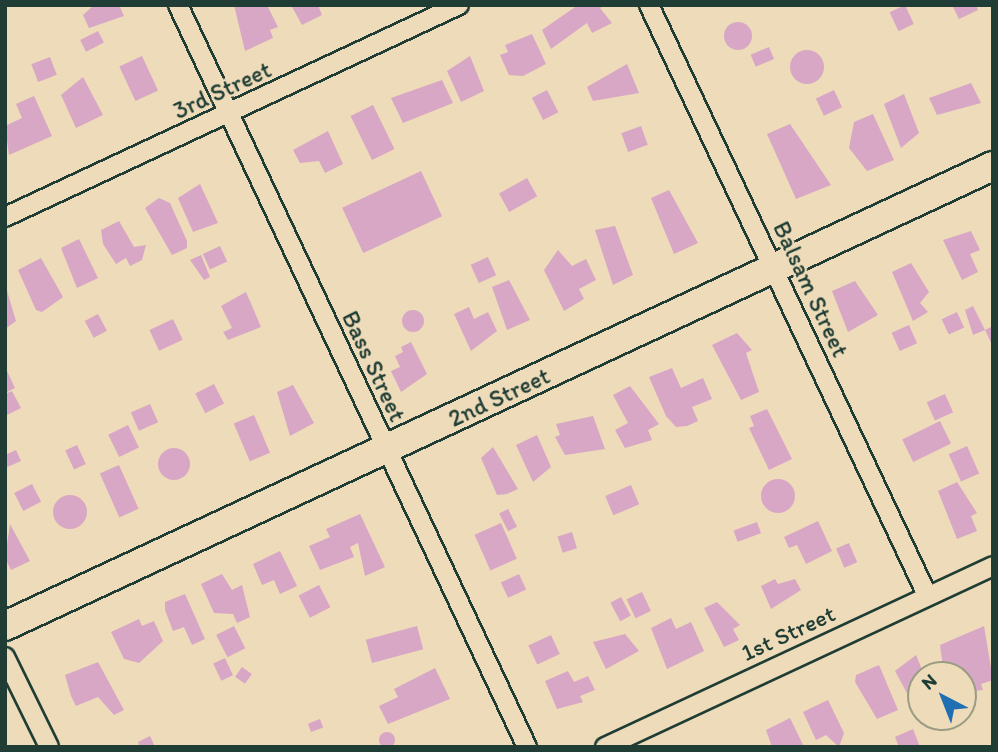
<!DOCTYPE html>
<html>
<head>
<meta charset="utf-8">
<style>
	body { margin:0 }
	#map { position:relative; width:998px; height:752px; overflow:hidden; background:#eedbb9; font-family:Itim,sans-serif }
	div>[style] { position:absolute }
	.building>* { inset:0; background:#d8a7c5; transform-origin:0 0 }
	.round { border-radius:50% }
	.roads { filter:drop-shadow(2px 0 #1f3d34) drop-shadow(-2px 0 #1f3d34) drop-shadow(0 2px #1f3d34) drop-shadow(0 -2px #1f3d34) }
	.street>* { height:18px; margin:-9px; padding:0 9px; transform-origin:9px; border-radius:9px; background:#eedbb9 }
	.primary>* { height:28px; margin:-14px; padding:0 14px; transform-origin:14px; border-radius:14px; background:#eedbb9 }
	span { translate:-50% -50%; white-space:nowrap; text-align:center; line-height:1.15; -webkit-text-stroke:5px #eedbb9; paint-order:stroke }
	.street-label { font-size:24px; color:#1f3d34 }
	.frame { position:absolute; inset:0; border:7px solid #1f3d34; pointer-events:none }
	.north { position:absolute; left:907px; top:661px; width:70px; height:70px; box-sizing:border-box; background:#eedbb9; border:2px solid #9b9c84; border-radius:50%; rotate:318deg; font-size:19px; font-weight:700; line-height:28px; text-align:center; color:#1f3d34 }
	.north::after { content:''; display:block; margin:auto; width:24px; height:32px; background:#1f6fb2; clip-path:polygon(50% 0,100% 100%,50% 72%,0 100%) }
</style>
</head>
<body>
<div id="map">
	<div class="building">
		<div style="clip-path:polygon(94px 5px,119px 5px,124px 16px,89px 28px,83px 15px)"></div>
		<div style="clip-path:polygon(234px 5px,267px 5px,278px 27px,270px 30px,273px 38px,245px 51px)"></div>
		<div style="clip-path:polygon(291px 5px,318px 5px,322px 15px,302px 25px)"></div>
		<div style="clip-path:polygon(578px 5px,605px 5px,600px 8px,612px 23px,592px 33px,587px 23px,551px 49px,542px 30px)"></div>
		<div style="left:905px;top:5px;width:21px;height:17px;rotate:65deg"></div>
		<div style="clip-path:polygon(952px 5px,976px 5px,978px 10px,959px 19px)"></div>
		<div class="round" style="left:724px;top:22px;width:28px;height:28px"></div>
		<div style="left:98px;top:31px;width:13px;height:20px;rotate:63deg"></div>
		<div style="clip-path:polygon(532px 34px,546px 64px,523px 76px,509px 75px,500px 55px,508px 52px,505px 45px)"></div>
		<div style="left:769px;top:47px;width:13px;height:20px;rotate:67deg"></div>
		<div class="round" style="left:790px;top:50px;width:34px;height:34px"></div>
		<div style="left:142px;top:56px;width:38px;height:25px;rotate:65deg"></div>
		<div style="clip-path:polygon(470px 56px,484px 91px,461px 102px,447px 71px)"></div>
		<div style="left:50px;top:57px;width:19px;height:20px;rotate:69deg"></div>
		<div style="clip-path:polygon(627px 64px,639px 93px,593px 101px,587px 87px)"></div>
		<div style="clip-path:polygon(83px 77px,103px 115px,76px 128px,61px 95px)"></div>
		<div style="clip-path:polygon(442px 80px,453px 103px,403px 123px,391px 98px)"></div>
		<div style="clip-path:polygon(971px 83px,981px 103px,937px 115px,929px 98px)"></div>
		<div style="left:547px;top:90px;width:25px;height:17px;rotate:63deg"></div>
		<div style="left:834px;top:90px;width:19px;height:20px;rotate:65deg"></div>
		<div style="clip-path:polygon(904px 94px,919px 133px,901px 148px,884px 104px)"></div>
		<div style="clip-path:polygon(34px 96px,52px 136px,9px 155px,5px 126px,22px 118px,16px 104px)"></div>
		<div style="left:373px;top:105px;width:49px;height:25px;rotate:64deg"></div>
		<div style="clip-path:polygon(873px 114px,894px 160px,867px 171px,849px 148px,854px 122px)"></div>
		<div style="clip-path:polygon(790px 124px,831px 185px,796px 199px,767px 134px)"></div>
		<div style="left:641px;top:126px;width:20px;height:21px;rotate:70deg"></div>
		<div style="clip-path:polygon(328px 131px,343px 164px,325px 173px,319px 161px,300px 163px,293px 150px)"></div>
		<div style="left:421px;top:171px;width:50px;height:87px;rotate:65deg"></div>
		<div style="left:527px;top:178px;width:21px;height:32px;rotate:61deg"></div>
		<div style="clip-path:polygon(200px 184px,218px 223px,193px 232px,178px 198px)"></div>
		<div style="clip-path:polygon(669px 190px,698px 243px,674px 254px,651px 198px)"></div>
		<div style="clip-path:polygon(159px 198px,170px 203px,187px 241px,187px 248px,172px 255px,145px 208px)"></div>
		<div style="clip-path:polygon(119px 221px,134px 247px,146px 245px,142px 260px,130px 266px,126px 258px,116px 264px,103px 244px,101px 230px)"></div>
		<div style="clip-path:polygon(615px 226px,633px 275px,613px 285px,595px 230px)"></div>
		<div style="clip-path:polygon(971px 231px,980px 250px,970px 254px,978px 272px,962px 280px,943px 240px)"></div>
		<div style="clip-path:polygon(79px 239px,98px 278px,77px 288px,61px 248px)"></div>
		<div style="left:220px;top:246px;width:17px;height:19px;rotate:65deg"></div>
		<div style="clip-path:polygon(558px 250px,572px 266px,586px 259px,596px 280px,579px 289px,584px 299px,564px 311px,544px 270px)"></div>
		<div style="clip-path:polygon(201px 255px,210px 277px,204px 280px,190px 260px)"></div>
		<div style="left:488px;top:257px;width:20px;height:19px;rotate:66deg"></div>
		<div style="clip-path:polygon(41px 258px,63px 297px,42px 312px,36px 310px,18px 270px)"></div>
		<div style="clip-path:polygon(911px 263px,929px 292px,920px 303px,928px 312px,913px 321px,892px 272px)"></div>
		<div style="clip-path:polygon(509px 280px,530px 320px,507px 330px,492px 287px)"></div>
		<div style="clip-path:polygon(855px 281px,878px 315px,848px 332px,832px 291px)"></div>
		<div style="clip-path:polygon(5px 284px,16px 321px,5px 329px)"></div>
		<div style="clip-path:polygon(246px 292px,261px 327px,228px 340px,223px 332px,232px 328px,221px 306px)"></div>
		<div style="clip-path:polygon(973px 306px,985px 330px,993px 326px,993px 347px,985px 330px,973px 335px,965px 310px)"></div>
		<div style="clip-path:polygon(469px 307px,474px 319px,488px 312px,497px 331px,471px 351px,454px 314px)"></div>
		<div class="round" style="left:402px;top:310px;width:22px;height:22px"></div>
		<div style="left:957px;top:312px;width:17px;height:17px;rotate:65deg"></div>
		<div style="left:98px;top:314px;width:19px;height:15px;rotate:62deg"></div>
		<div style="left:173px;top:319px;width:23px;height:26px;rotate:65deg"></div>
		<div style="left:909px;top:325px;width:20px;height:19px;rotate:66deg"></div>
		<div style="clip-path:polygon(737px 333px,752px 350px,746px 353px,759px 392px,741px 400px,712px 345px)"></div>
		<div style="clip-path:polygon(411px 342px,427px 374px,401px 392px,391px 371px,400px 367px,395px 356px,403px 352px,401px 347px)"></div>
		<div style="clip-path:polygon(672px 368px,681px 388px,703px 378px,712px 399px,692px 407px,698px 421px,687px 426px,676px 427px,666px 416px,649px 377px)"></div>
		<div style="clip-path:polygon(7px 371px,15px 388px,5px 393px,5px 372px)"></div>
		<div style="left:214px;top:384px;width:22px;height:21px;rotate:63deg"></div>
		<div style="clip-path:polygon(293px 385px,314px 423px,290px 436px,277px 392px)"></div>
		<div style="clip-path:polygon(630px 386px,659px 424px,648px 430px,652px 440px,625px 448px,615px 430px,628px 423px,613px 395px)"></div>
		<div style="clip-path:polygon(12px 391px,21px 408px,5px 416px,5px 394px)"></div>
		<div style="left:945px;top:394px;width:20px;height:20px;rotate:66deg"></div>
		<div style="left:150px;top:404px;width:20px;height:21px;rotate:66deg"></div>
		<div style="clip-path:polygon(767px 409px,792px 459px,769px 470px,749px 428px,754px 426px,750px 416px)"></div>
		<div style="left:254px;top:415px;width:41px;height:22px;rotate:67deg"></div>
		<div style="clip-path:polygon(593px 416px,605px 449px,565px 455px,555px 437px,560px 435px,556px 424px)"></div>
		<div style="left:940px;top:421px;width:25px;height:42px;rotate:64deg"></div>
		<div style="left:128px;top:425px;width:25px;height:22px;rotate:64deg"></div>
		<div style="clip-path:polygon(537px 435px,551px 467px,533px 482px,516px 445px)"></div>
		<div style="left:77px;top:445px;width:21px;height:13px;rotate:65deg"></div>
		<div style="left:967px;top:446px;width:30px;height:20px;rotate:66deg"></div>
		<div style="clip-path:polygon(493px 447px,518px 489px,507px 494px,497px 495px,481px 458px)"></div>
		<div class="round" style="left:158px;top:448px;width:32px;height:32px"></div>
		<div style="clip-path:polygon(16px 450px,21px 461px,5px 468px,5px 455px)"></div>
		<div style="left:119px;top:465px;width:48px;height:21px;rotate:66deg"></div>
		<div class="round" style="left:761px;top:479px;width:34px;height:34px"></div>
		<div style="clip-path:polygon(957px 482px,977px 513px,971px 516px,977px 531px,957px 539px,938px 491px)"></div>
		<div style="left:32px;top:484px;width:20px;height:20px;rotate:63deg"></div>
		<div style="left:631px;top:485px;width:21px;height:28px;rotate:67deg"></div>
		<div class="round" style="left:53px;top:495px;width:34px;height:34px"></div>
		<div style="left:508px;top:509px;width:20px;height:10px;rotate:63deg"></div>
		<div style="clip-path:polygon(360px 514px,385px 567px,365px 576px,358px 543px,350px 547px,354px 557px,320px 570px,309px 546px,330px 537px,326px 529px)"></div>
		<div style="clip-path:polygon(818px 521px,832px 551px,806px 564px,797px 545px,789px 548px,784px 537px)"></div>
		<div style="left:757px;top:522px;width:12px;height:25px;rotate:70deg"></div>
		<div style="left:501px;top:523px;width:39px;height:29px;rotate:66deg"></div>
		<div style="clip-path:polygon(10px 524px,30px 561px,11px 570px,5px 558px)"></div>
		<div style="left:572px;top:532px;width:17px;height:15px;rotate:73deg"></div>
		<div style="left:849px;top:543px;width:21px;height:14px;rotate:67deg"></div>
		<div style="clip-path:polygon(280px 551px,297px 586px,280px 594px,274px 580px,262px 585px,253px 564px)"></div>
		<div style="clip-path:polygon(222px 574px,232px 590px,242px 585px,250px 617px,237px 623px,233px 614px,214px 613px,201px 584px)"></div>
		<div style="left:519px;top:574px;width:17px;height:20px;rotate:65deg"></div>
		<div style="clip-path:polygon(775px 579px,778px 584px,795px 579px,801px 590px,771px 609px,761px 586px)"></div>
		<div style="left:319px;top:585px;width:25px;height:23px;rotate:63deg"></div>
		<div style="left:642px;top:592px;width:21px;height:17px;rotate:65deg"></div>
		<div style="clip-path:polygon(185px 594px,205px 639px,192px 645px,184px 627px,173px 631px,165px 610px,165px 602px)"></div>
		<div style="left:621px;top:597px;width:21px;height:12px;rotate:62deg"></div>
		<div style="clip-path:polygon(717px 602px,740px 625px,733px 629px,739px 640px,724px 647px,704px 608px)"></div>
		<div style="clip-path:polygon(671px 618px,676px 629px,691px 622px,704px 651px,667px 669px,651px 628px)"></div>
		<div style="clip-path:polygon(139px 619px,142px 626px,154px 621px,163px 641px,139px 663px,124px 659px,111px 632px)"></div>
		<div style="left:234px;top:626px;width:25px;height:20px;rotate:63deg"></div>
		<div style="left:417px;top:626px;width:24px;height:53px;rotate:75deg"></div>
		<div style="clip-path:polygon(984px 626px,993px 680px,981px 684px,983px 690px,963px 692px,963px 675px,944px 674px,940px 645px)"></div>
		<div style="clip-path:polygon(625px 634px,639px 651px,606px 669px,593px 642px)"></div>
		<div style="left:551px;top:635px;width:21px;height:25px;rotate:65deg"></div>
		<div style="clip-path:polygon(916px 655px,923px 672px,930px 669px,933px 675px,921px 675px,921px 719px,895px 671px)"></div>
		<div style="left:225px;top:658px;width:19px;height:13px;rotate:65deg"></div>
		<div style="clip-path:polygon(98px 662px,124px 710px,114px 715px,98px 697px,76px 706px,71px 696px,65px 675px)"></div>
		<div style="clip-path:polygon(879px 665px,898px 710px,877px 719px,855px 682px,856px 675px)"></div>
		<div style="left:242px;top:667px;width:12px;height:12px;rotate:35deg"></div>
		<div style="clip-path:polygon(435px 668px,450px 699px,388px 724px,379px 706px,398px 697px,394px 689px)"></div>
		<div style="clip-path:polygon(568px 671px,574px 682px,588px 676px,595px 690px,580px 696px,583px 702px,557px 709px,545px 681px)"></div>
		<div style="clip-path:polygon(828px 700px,844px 733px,839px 747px,826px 735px,816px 740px,803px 712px)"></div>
		<div style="clip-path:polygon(790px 718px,804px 747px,772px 747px,766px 730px)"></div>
		<div style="left:320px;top:719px;width:9px;height:13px;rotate:69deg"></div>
		<div style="clip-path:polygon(913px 729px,920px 747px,899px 747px,895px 737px)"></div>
		<div class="round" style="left:379px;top:732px;width:16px;height:16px"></div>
		<div style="clip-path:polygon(150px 736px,155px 747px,140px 747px,138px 742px)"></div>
	</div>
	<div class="roads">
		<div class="street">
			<div style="left:178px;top:5px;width:820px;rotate:64.81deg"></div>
			<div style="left:649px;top:5px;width:652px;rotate:64.77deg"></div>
			<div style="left:5px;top:217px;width:501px;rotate:-25.03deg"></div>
			<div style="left:5px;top:657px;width:100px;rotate:63.9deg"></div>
			<div style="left:605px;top:747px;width:428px;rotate:-25deg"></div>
		</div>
		<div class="primary">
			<div style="left:5px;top:626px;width:1090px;rotate:-24.97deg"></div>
		</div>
	</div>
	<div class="street-label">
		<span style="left:222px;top:90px;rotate:-25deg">3rd Street</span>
		<span style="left:811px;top:289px;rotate:65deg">Balsam Street</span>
		<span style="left:374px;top:366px;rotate:65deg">Bass Street</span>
		<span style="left:499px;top:397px;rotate:-25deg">2nd Street</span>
		<span style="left:788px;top:633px;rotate:-25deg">1st Street</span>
	</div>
	<div class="frame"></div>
	<div class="north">N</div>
</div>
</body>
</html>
